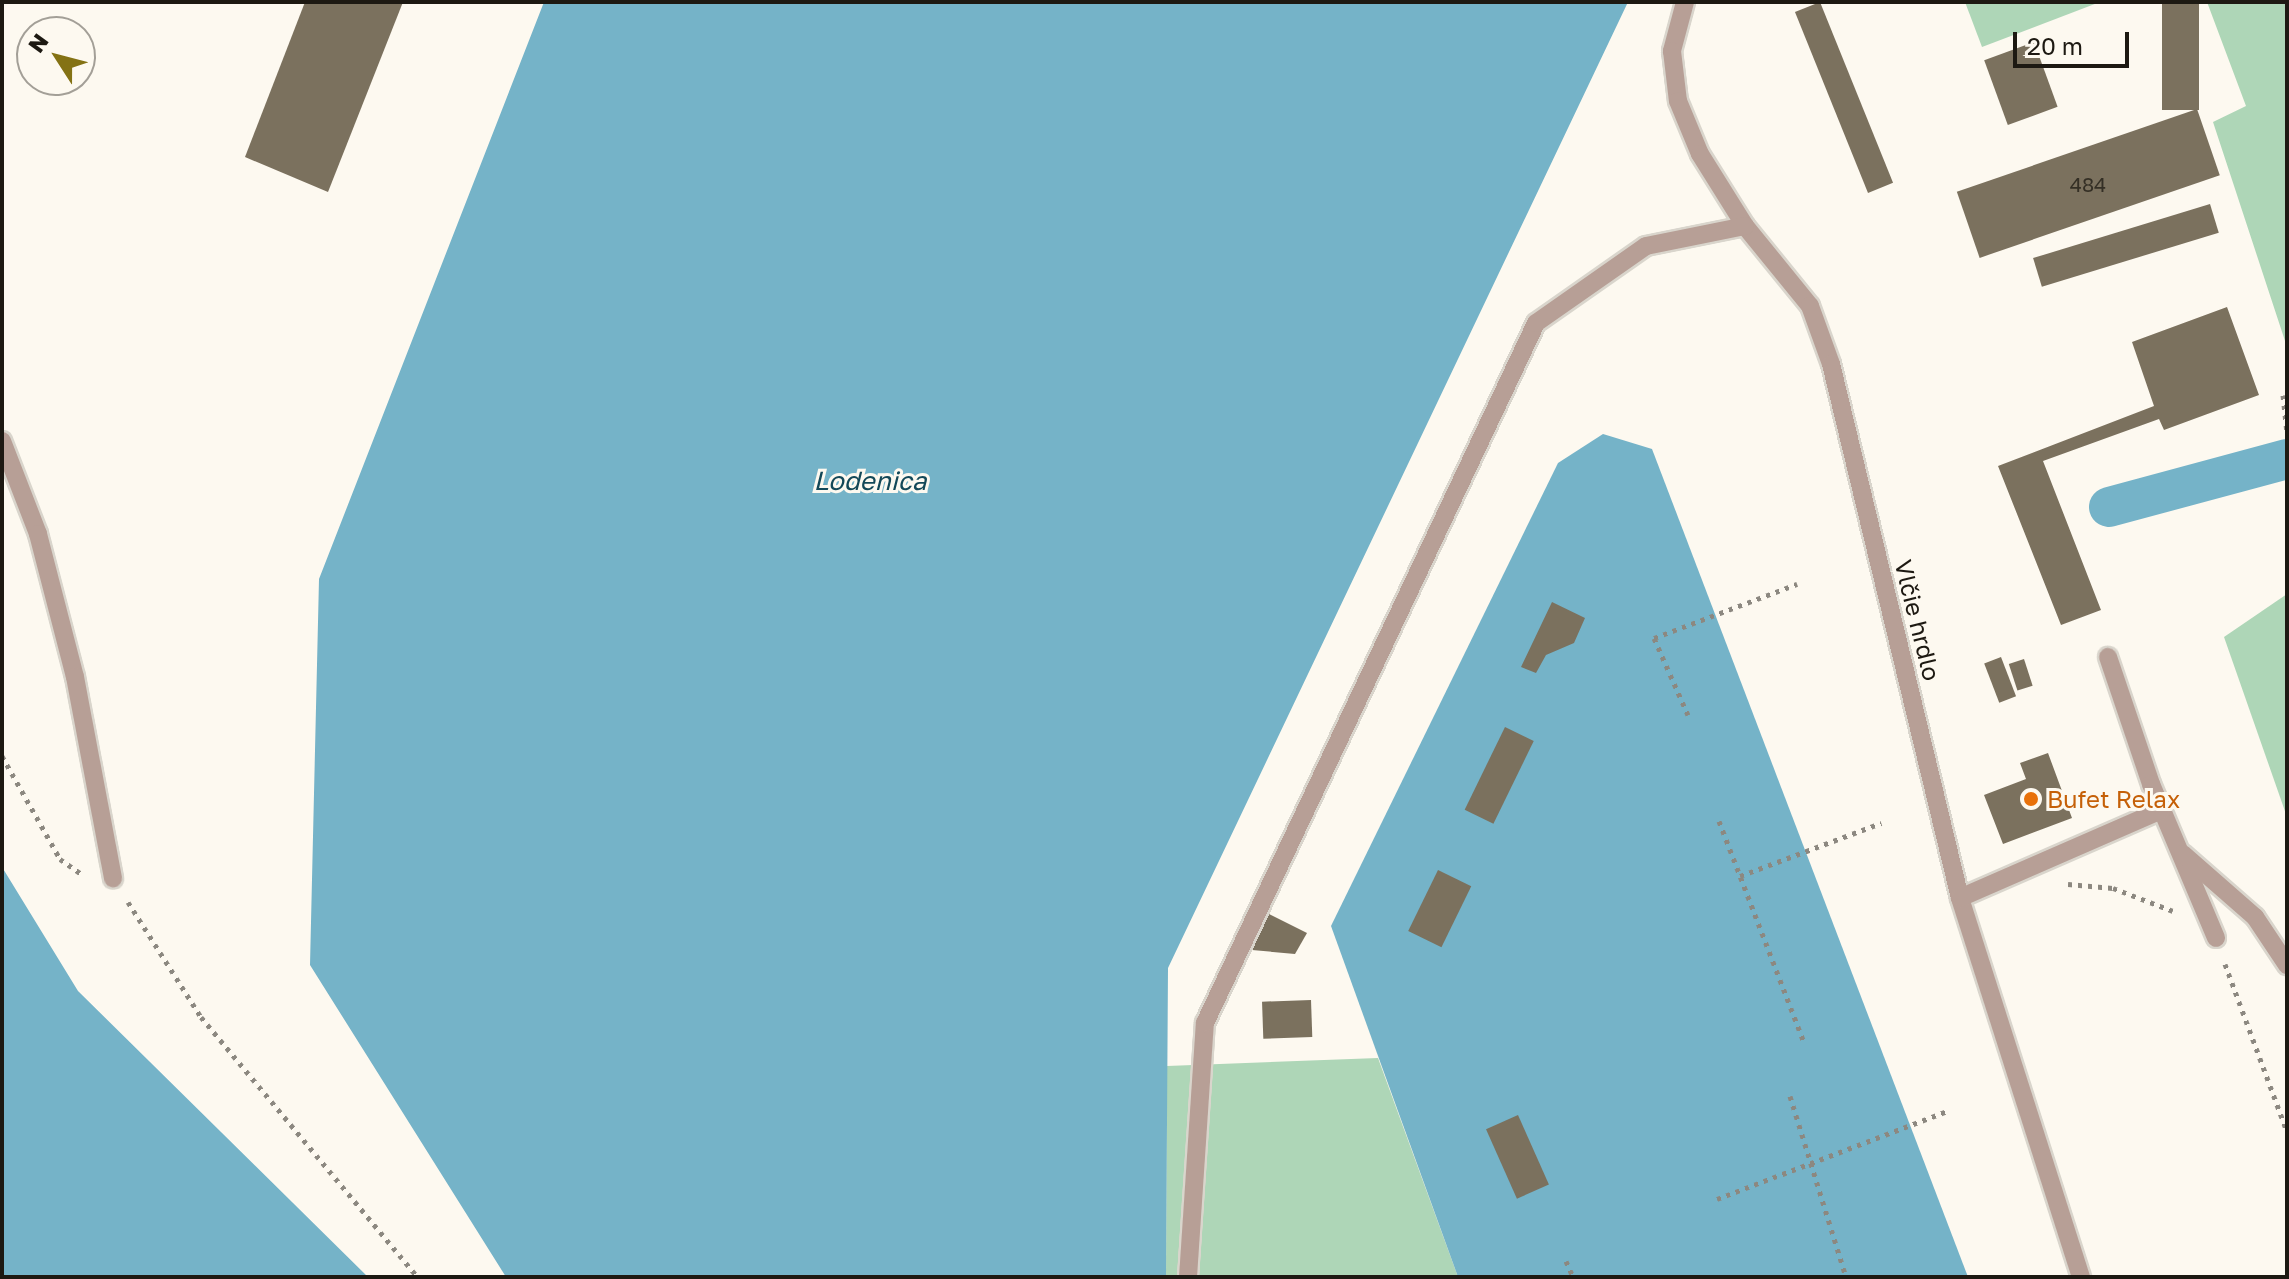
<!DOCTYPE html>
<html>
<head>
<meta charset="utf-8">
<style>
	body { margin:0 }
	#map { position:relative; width:2289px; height:1279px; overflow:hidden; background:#fdf9f0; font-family:"Golos Text",sans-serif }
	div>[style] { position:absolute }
	.green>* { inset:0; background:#aed6b7 }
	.water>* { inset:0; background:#75b3c8 }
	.canal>* { height:40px; margin:-20px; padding:0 20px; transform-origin:20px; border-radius:20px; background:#75b3c8 }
	.building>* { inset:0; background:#7b715e; transform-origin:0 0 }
	.path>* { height:5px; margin-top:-2.5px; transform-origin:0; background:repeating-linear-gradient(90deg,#8c8880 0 4px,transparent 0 10px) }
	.roads { filter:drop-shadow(2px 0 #d9d5cc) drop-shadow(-2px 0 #d9d5cc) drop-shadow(0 2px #d9d5cc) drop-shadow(0 -2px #d9d5cc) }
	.lane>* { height:18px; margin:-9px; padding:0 9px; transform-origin:9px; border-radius:9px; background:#b79f96 }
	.dots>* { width:22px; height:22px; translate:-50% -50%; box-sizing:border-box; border:4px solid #fdf9f0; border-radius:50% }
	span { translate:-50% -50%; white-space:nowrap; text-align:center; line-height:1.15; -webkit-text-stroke:6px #fdf9f0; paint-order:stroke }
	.number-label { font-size:20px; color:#342f25 }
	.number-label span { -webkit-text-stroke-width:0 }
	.street-label { font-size:24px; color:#1d1912 }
	.food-label { font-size:24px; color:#c56008 }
	.left { translate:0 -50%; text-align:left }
	.water-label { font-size:26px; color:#134858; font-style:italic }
	.frame { position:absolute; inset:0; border:4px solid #1d1912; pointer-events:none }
	.north { position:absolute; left:16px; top:16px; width:80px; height:80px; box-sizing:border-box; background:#fdf9f0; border:2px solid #a39f97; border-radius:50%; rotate:306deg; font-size:22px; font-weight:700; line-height:32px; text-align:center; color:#1d1912 }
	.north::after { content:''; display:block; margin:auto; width:28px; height:36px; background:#847214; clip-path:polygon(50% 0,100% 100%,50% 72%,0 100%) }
	.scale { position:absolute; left:2013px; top:32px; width:116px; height:36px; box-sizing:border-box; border:4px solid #1d1912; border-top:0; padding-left:10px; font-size:24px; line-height:28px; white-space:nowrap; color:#1d1912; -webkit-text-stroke:6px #fdf9f0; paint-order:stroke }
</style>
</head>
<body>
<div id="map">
	<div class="green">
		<div style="clip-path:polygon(1965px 2px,2100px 2px,1982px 47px)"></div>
		<div style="clip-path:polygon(2207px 2px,2287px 2px,2287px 347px,2213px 122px,2246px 106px)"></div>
		<div style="clip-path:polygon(2287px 594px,2287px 817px,2224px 637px)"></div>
		<div style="clip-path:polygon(1378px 1058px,1458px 1277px,1166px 1277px,1167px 1066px)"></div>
	</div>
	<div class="water">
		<div style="clip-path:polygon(544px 2px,1628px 2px,1168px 968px,1166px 1277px,506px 1277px,310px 965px,319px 579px)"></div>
		<div style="clip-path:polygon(1603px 434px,1652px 449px,1968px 1277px,1458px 1277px,1331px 926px,1558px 463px)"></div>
		<div style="clip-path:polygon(2px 867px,78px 991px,368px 1277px,2px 1277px)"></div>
	</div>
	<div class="canal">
		<div style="left:2109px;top:507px;width:184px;rotate:-15.1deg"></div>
	</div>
	<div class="building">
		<div style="clip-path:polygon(305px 2px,403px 2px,328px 192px,245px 157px)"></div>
		<div style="left:1820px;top:2px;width:195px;height:27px;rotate:68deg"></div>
		<div style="left:2162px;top:2px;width:37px;height:108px"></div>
		<div style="left:2034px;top:42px;width:69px;height:53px;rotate:70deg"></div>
		<div style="left:2197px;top:109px;width:70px;height:254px;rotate:71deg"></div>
		<div style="left:2210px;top:204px;width:30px;height:185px;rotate:73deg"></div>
		<div style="clip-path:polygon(2227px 307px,2259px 395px,2164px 430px,2159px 419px,2043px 461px,2101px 610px,2061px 625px,1998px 466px,2154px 406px,2132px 342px)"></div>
		<div style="clip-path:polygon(1552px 602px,1585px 618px,1574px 643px,1546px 655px,1536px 673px,1521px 667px)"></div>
		<div style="left:2001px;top:657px;width:42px;height:18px;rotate:69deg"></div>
		<div style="left:2024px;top:659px;width:28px;height:16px;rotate:72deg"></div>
		<div style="left:1505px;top:727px;width:32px;height:92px;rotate:26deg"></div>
		<div style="clip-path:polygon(2048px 753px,2072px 818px,2003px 844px,1984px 795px,2026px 779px,2020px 763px)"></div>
		<div style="left:1438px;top:870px;width:37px;height:68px;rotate:26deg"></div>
		<div style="clip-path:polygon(1267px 913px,1307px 933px,1295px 954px,1252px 950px)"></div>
		<div style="left:1311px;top:1000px;width:37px;height:49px;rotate:88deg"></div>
		<div style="left:1518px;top:1115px;width:76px;height:35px;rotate:66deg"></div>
	</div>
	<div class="path">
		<div style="left:2283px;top:395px;width:37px;rotate:84deg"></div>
		<div style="left:1688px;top:715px;width:84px;rotate:-113.8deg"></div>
		<div style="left:1654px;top:638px;width:153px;rotate:-20.7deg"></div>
		<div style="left:2px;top:756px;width:118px;rotate:60.6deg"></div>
		<div style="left:60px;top:859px;width:29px;rotate:35deg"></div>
		<div style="left:1719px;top:821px;width:238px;rotate:69deg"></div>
		<div style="left:1740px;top:876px;width:151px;rotate:-20.6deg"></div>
		<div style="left:2068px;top:884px;width:45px;rotate:5.1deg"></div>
		<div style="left:2113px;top:888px;width:64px;rotate:21deg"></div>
		<div style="left:128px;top:902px;width:136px;rotate:57.6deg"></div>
		<div style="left:201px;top:1017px;width:339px;rotate:50.2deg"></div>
		<div style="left:2225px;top:964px;width:179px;rotate:69.7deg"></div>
		<div style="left:1790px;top:1096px;width:189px;rotate:72.8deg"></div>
		<div style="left:1717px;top:1199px;width:249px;rotate:-20.9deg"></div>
		<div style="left:1566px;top:1261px;width:17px;rotate:66deg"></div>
	</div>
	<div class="roads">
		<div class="lane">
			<div style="left:1685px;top:2px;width:51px;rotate:104.9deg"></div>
			<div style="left:1672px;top:51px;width:50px;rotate:83.2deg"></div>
			<div style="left:1678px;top:101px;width:57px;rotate:67.5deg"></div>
			<div style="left:1700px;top:154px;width:85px;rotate:58deg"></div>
			<div style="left:1745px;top:226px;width:103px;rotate:50.9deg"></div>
			<div style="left:1810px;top:306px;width:62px;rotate:70.1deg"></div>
			<div style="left:1831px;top:364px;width:549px;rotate:76.42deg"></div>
			<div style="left:1960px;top:898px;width:398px;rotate:72.3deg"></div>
			<div style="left:2px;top:441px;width:100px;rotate:68.8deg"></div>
			<div style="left:38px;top:534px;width:148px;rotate:75.5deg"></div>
			<div style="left:75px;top:677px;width:205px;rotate:79.3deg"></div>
			<div style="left:2108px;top:657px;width:134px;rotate:71.3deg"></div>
			<div style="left:2151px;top:784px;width:167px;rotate:67.1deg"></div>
			<div style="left:2183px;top:854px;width:96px;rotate:41.2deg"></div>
			<div style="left:2255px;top:917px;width:58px;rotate:56.3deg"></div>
			<div style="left:1960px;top:898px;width:219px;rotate:-23.6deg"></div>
			<div style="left:1188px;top:1277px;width:255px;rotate:-86.2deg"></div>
			<div style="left:1205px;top:1023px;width:774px;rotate:-64.69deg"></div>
			<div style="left:1536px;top:323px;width:134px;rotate:-35deg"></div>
			<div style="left:1646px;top:246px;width:101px;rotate:-11.4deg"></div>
		</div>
	</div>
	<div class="dots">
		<div style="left:2031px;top:799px;background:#e8710a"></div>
	</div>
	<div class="number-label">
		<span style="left:2088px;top:184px">484</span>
	</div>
	<div class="street-label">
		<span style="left:1918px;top:620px;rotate:76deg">Vlčie hrdlo</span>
	</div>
	<div class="food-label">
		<span class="left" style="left:2047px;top:799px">Bufet Relax</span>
	</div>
	<div class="water-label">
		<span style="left:870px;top:481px">Lodenica</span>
	</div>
	<div class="frame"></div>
	<div class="north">N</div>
	<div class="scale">20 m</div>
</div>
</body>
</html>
